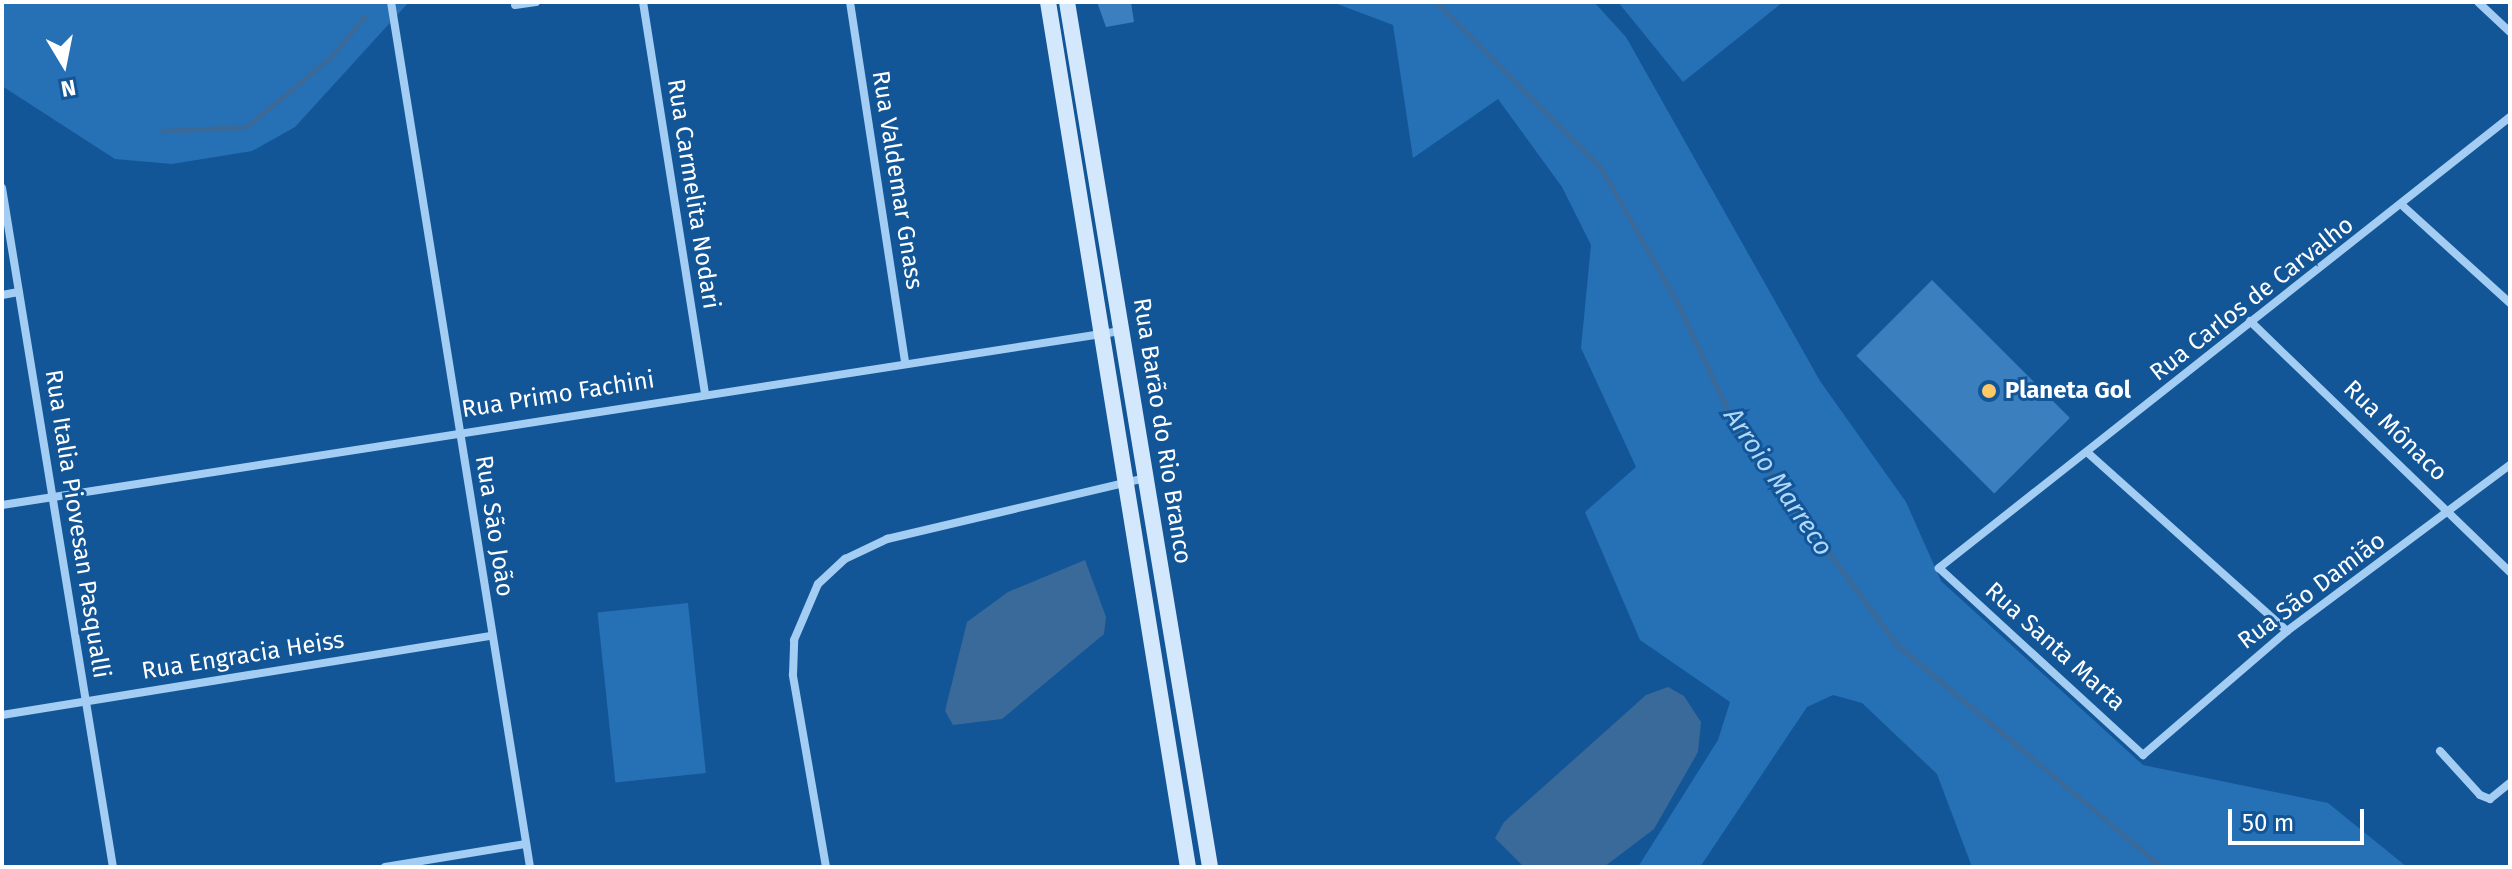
<!DOCTYPE html>
<html>
<head>
<meta charset="utf-8">
<style>
	body { margin:0 }
	#map { position:relative; width:2512px; height:869px; overflow:hidden; background:#135697; font-family:"Fira Sans",sans-serif }
	div>[style] { position:absolute }
	.green>* { inset:0; background:#2670b6; transform-origin:0 0 }
	.water>* { inset:0; background:#3a6a9a }
	.stream>* { height:5px; margin:-2.5px; padding:0 2.5px; transform-origin:2.5px; border-radius:2.5px; background:#3a6a9a }
	.building>* { inset:0; background:#3c7fbf; transform-origin:0 0 }
	.street>* { height:8px; margin:-4px; padding:0 4px; transform-origin:4px; border-radius:4px; background:#a4cdf3 }
	.secondary>* { height:16px; margin:-8px; padding:0 8px; transform-origin:8px; border-radius:8px; background:#d4e8fd }
	.dots>* { width:22px; height:22px; translate:-50% -50%; box-sizing:border-box; border:4px solid #135697; border-radius:50% }
	span { translate:-50% -50%; white-space:nowrap; text-align:center; line-height:1.15; -webkit-text-stroke:6px #135697; paint-order:stroke }
	.street-label { font-size:24px; color:#fff }
	.poi-label { font-size:24px; color:#fff; font-weight:700 }
	.left { translate:0 -50%; text-align:left }
	.water-label { font-size:26px; color:#b1d7fa; font-style:italic }
	.frame { position:absolute; inset:0; border:4px solid #fff; pointer-events:none }
	.north { position:absolute; left:24px; top:24px; width:80px; height:80px; -webkit-text-stroke:6px #135697; paint-order:stroke; rotate:170deg; font-size:22px; font-weight:700; line-height:32px; text-align:center; color:#fff }
	.north::after { content:''; display:block; margin:auto; width:28px; height:36px; background:#fff; clip-path:polygon(50% 0,100% 100%,50% 72%,0 100%) }
	.scale { position:absolute; left:2228px; top:809px; width:136px; height:36px; box-sizing:border-box; border:4px solid #fff; border-top:0; padding-left:10px; font-size:24px; line-height:28px; white-space:nowrap; color:#fff; -webkit-text-stroke:6px #135697; paint-order:stroke }
</style>
</head>
<body>
<div id="map">
	<div class="green">
		<div style="clip-path:polygon(2px 2px,409px 2px,295px 127px,252px 151px,172px 164px,115px 159px,2px 86px)"></div>
		<div style="clip-path:polygon(1332px 2px,1594px 2px,1626px 37px,1820px 381px,1906px 502px,1941px 581px,2143px 765px,2328px 803px,2407px 867px,1972px 867px,1937px 774px,1862px 703px,1833px 695px,1807px 707px,1700px 867px,1638px 867px,1718px 740px,1730px 702px,1640px 640px,1585px 512px,1636px 467px,1581px 348px,1591px 245px,1562px 187px,1498px 99px,1413px 158px,1393px 25px)"></div>
		<div style="clip-path:polygon(1618px 2px,1783px 2px,1683px 82px)"></div>
		<div style="left:688px;top:603px;width:171px;height:91px;rotate:84deg"></div>
	</div>
	<div class="water">
		<div style="clip-path:polygon(1085px 560px,1106px 617px,1104px 634px,1002px 719px,953px 725px,945px 711px,967px 622px,1008px 592px)"></div>
		<div style="clip-path:polygon(1668px 687px,1684px 696px,1701px 722px,1698px 752px,1654px 829px,1604px 867px,1524px 867px,1495px 838px,1504px 822px,1646px 695px)"></div>
	</div>
	<div class="stream">
		<div style="left:1436px;top:2px;width:234px;rotate:45.2deg"></div>
		<div style="left:1601px;top:168px;width:156px;rotate:60.5deg"></div>
		<div style="left:1678px;top:304px;width:132px;rotate:65deg"></div>
		<div style="left:1734px;top:424px;width:273px;rotate:53.6deg"></div>
		<div style="left:1896px;top:644px;width:347px;rotate:40deg"></div>
		<div style="left:161px;top:131px;width:85px;rotate:-2.7deg"></div>
		<div style="left:246px;top:127px;width:110px;rotate:-39.5deg"></div>
		<div style="left:331px;top:57px;width:52px;rotate:-50.5deg"></div>
	</div>
	<div class="building">
		<div style="clip-path:polygon(1097px 2px,1131px 2px,1134px 22px,1106px 27px)"></div>
		<div style="left:1932px;top:280px;width:195px;height:107px;rotate:45deg"></div>
	</div>
	<div class="street">
		<div style="left:391px;top:2px;width:876px;rotate:80.87deg"></div>
		<div style="left:643px;top:2px;width:396px;rotate:81deg"></div>
		<div style="left:850px;top:2px;width:365px;rotate:81.3deg"></div>
		<div style="left:2478px;top:2px;width:44px;rotate:43.2deg"></div>
		<div style="left:515px;top:5px;width:21px;rotate:-8deg"></div>
		<div style="left:2510px;top:117px;width:728px;rotate:141.7deg"></div>
		<div style="left:1939px;top:568px;width:277px;rotate:42.5deg"></div>
		<div style="left:2143px;top:755px;width:190px;rotate:-40.7deg"></div>
		<div style="left:2287px;top:631px;width:278px;rotate:-36.7deg"></div>
		<div style="left:2px;top:188px;width:688px;rotate:80.72deg"></div>
		<div style="left:2404px;top:207px;width:143px;rotate:42.2deg"></div>
		<div style="left:2px;top:295px;width:17px;rotate:-10deg"></div>
		<div style="left:2250px;top:321px;width:361px;rotate:44deg"></div>
		<div style="left:2088px;top:453px;width:267px;rotate:41.8deg"></div>
		<div style="left:2px;top:505px;width:1132px;rotate:-8.84deg"></div>
		<div style="left:2px;top:715px;width:495px;rotate:-9.2deg"></div>
		<div style="left:2440px;top:751px;width:59px;rotate:47.7deg"></div>
		<div style="left:2480px;top:795px;width:11px;rotate:22deg"></div>
		<div style="left:2490px;top:799px;width:26px;rotate:-39deg"></div>
		<div style="left:385px;top:867px;width:143px;rotate:-9.3deg"></div>
		<div style="left:826px;top:867px;width:195px;rotate:-99.8deg"></div>
		<div style="left:793px;top:675px;width:35px;rotate:-88deg"></div>
		<div style="left:794px;top:640px;width:61px;rotate:-66.8deg"></div>
		<div style="left:818px;top:584px;width:37px;rotate:-43deg"></div>
		<div style="left:845px;top:559px;width:47px;rotate:-25.5deg"></div>
		<div style="left:887px;top:539px;width:265px;rotate:-13.3deg"></div>
	</div>
	<div class="secondary">
		<div style="left:1048px;top:2px;width:876px;rotate:80.81deg"></div>
		<div style="left:1067px;top:2px;width:877px;rotate:80.61deg"></div>
	</div>
	<div class="dots">
		<div style="left:1989px;top:391px;background:#ffc866"></div>
	</div>
	<div class="street-label">
		<span style="left:897px;top:180px;rotate:81deg">Rua Valdemar Gnass</span>
		<span style="left:693px;top:194px;rotate:81deg">Rua Carmelita Nodari</span>
		<span style="left:2252px;top:299px;rotate:-38deg">Rua Carlos de Carvalho</span>
		<span style="left:558px;top:395px;rotate:-9deg">Rua Primo Fachini</span>
		<span style="left:1162px;top:431px;rotate:81deg">Rua Barão do Rio Branco</span>
		<span style="left:2395px;top:431px;rotate:44deg">Rua Mônaco</span>
		<span style="left:77px;top:524px;rotate:81deg">Rua Italia Piovesan Pasqualli</span>
		<span style="left:494px;top:526px;rotate:81deg">Rua São João</span>
		<span style="left:2312px;top:591px;rotate:-37deg">Rua São Damião</span>
		<span style="left:2055px;top:647px;rotate:42deg">Rua Santa Marta</span>
		<span style="left:243px;top:656px;rotate:-9deg">Rua Engracia Heiss</span>
	</div>
	<div class="poi-label">
		<span class="left" style="left:2005px;top:391px">Planeta Gol</span>
	</div>
	<div class="water-label">
		<span style="left:1778px;top:482px;rotate:56deg">Arroio Marreco</span>
	</div>
	<div class="frame"></div>
	<div class="north">N</div>
	<div class="scale">50 m</div>
</div>
</body>
</html>
